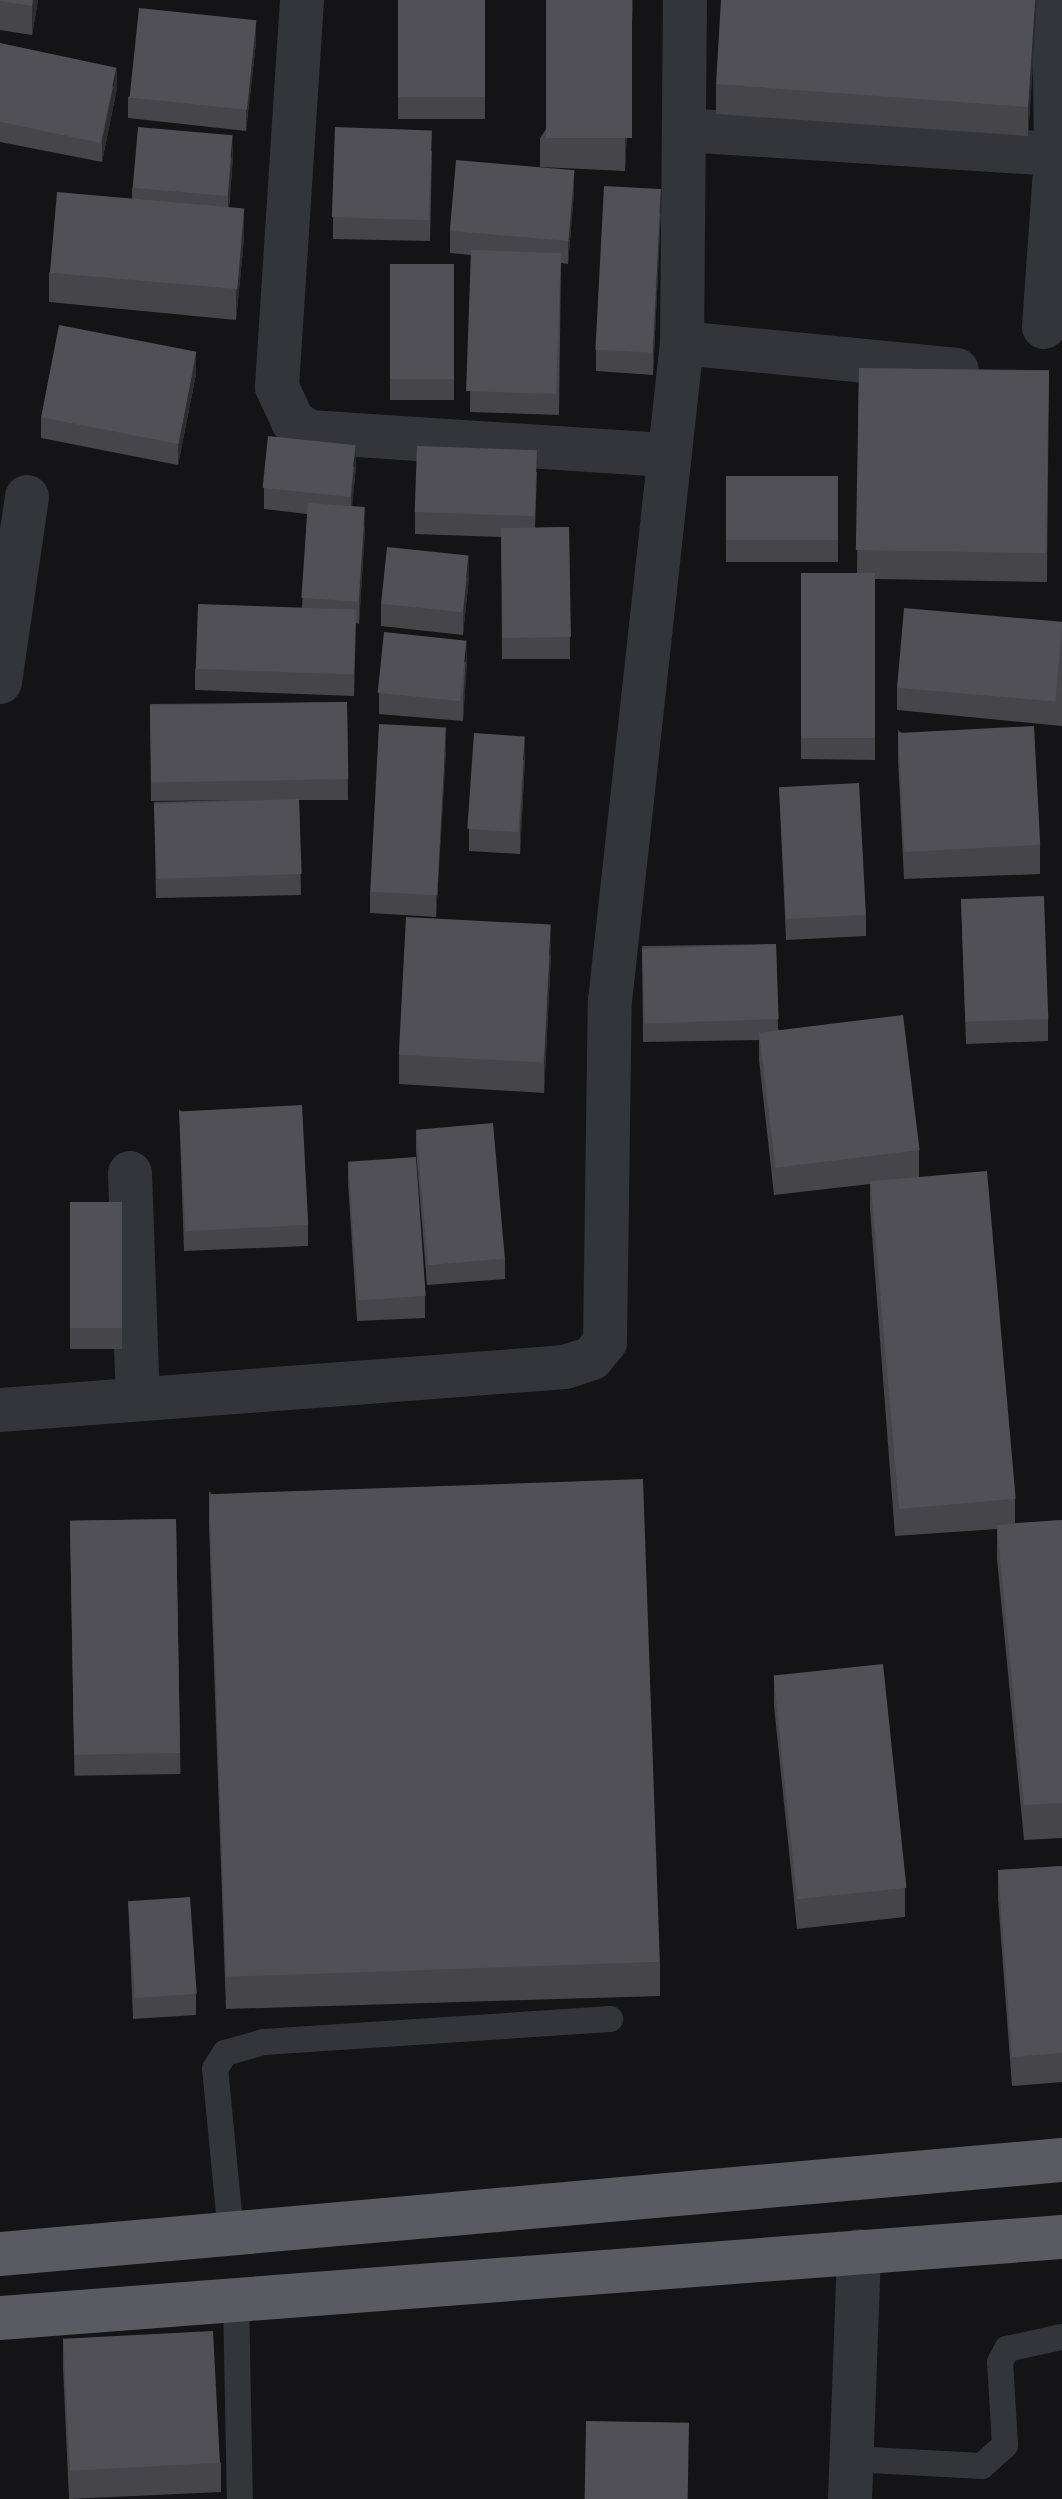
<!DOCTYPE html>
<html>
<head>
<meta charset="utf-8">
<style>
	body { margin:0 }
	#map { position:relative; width:1062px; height:2499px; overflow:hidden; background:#141315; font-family:Poppins,sans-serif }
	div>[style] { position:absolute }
	.service>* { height:26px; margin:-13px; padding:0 13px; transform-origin:13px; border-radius:13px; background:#34353a }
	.minor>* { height:44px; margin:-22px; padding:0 22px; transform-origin:22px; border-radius:22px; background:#34353a }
	.tertiary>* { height:44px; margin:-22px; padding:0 22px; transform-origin:22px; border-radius:22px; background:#34353a }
	.trunk>* { height:44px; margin:-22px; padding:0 22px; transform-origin:22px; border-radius:22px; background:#595a62 }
	.wall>* { inset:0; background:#45454a; transform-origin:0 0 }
	.shaded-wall>* { inset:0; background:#2d2d30 }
	.building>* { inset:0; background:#505056; transform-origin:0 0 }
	span { translate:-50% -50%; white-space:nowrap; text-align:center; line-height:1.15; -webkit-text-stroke:7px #0f0e10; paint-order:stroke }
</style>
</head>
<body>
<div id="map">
	<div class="service">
		<div style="left:231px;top:2234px;width:166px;rotate:-95.5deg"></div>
		<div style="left:215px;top:2069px;width:19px;rotate:-58deg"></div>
		<div style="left:225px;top:2053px;width:41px;rotate:-15.8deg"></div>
		<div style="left:264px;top:2042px;width:347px;rotate:-3.8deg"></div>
		<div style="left:236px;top:2298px;width:201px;rotate:88.9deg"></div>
		<div style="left:851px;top:2459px;width:131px;rotate:3.1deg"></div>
		<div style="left:982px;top:2466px;width:31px;rotate:-42deg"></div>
		<div style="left:1005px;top:2445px;width:83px;rotate:-93.4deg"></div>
		<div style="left:1000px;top:2362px;width:15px;rotate:-62deg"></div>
		<div style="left:1007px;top:2349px;width:56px;rotate:-12.3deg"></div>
	</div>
	<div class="minor">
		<div style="left:302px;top:0;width:388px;rotate:93.7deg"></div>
		<div style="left:277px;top:387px;width:38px;rotate:65deg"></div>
		<div style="left:293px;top:422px;width:20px;rotate:30deg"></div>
		<div style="left:310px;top:432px;width:360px;rotate:3.7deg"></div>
		<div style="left:684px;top:130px;width:373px;rotate:3.7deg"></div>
		<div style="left:1044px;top:327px;width:173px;rotate:-86deg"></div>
		<div style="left:1056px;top:154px;width:154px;rotate:-90.7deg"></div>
		<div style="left:682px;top:343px;width:276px;rotate:5.6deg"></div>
		<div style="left:0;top:682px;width:187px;rotate:-81.7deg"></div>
		<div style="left:130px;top:1173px;width:225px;rotate:88deg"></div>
		<div style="left:0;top:1410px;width:567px;rotate:-4.35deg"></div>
		<div style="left:565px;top:1367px;width:28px;rotate:-18deg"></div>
		<div style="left:592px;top:1358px;width:21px;rotate:-51deg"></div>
		<div style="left:605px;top:1342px;width:341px;rotate:-89.2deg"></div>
		<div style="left:610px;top:1001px;width:662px;rotate:-83.76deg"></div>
		<div style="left:682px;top:343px;width:343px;rotate:-89.5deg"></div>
	</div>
	<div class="tertiary">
		<div style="left:850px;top:2499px;width:248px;rotate:-87.9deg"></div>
	</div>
	<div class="trunk">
		<div style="left:0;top:2254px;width:1066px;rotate:-5.06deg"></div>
		<div style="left:0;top:2318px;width:1065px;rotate:-4.36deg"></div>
	</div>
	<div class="wall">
		<div style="clip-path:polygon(0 0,38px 0,32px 35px,0 30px)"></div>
		<div style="left:398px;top:0;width:87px;height:119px"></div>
		<div style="clip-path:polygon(633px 0,625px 171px,540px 167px,540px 138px)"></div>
		<div style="clip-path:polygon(1037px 0,1028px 136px,716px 114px,716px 84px)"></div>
		<div style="clip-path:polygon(256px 42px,246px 131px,128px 118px,128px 97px)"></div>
		<div style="clip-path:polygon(0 43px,117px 88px,102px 162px,0 142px)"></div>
		<div style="clip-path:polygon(432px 151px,430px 241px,333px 239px,333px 217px)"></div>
		<div style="clip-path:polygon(233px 157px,229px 209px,244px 239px,236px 320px,49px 302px,49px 273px,132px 199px,132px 188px)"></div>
		<div style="clip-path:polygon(574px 192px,568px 264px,561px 263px,559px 415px,470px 412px,471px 255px,450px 253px,450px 231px)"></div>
		<div style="clip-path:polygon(661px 210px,653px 375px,596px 371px,596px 350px)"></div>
		<div style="left:390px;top:264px;width:64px;height:136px"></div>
		<div style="clip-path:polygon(859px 368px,1049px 370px,1047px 582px,875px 579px,875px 760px,801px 759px,801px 573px,857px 573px)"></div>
		<div style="clip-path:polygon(196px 374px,178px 465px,41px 438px,41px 417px)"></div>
		<div style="clip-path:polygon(356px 466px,352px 506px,365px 528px,359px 624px,356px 623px,354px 696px,195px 690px,195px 669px,302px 608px,307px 514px,264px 509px,264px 488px)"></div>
		<div style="clip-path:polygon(537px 472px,535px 528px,569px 527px,570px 659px,502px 659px,501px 537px,415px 534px,415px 512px)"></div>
		<div style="left:838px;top:476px;width:86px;height:112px;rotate:90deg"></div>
		<div style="clip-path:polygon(469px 577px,463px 635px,381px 626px,381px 604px)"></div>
		<div style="clip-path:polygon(1062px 622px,1062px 726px,897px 710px,897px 688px)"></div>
		<div style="clip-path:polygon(467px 661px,463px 721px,379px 714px,379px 693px)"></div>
		<div style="clip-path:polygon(347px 702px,348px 800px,299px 800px,301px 895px,156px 898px,154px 802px,235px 800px,151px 801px,150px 704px)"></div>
		<div style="clip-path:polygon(898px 730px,1040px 845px,1040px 874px,904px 879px,898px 759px)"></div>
		<div style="clip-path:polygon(446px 750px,436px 917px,370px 913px,370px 892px)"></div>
		<div style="clip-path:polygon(525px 758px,520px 854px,469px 851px,469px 829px)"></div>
		<div style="clip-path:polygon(779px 787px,866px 915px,866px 936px,786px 940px)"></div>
		<div style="clip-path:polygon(961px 898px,1048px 1019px,1048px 1041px,966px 1044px)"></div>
		<div style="clip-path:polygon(776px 944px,778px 1029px,919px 1150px,919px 1176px,1015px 1499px,1015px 1523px,1062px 1520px,1062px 1838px,1024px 1840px,997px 1559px,997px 1529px,895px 1536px,870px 1209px,870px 1184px,774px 1195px,759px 1060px,759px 1040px,643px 1042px,642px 946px)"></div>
		<div style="clip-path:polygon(551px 954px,544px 1093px,399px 1084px,399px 1055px)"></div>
		<div style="clip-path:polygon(179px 1109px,308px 1225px,308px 1246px,184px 1251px)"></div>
		<div style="clip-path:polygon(416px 1130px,505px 1258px,505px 1279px,427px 1285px,416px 1151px)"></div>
		<div style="clip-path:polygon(348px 1161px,425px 1296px,425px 1318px,357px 1321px,348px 1182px)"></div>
		<div style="left:70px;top:1202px;width:52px;height:147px"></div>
		<div style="clip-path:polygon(209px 1491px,660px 1962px,660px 1996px,226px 2009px,209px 1526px)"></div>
		<div style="left:176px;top:1519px;width:255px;height:106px;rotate:89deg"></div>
		<div style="clip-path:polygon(774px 1677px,905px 1888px,905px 1917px,797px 1929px,774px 1706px)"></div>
		<div style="clip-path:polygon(1062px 1866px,1062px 2082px,1012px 2086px,998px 1899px,998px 1870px)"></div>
		<div style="clip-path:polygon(128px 1900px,196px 1994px,196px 2015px,133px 2019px)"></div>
		<div style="clip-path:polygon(63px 2338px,221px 2463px,221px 2492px,69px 2499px,63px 2367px)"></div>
	</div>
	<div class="shaded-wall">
		<div style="clip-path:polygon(33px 0,38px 0,32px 35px,32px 6px)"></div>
		<div style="clip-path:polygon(632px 0,633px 0,625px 171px,625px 142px)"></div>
		<div style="clip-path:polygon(1035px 0,1037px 0,1037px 6px,1028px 136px,1028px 107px)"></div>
		<div style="clip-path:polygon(256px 21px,256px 42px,246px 131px,246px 110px)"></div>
		<div style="clip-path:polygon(117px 67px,117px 88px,102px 162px,102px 141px)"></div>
		<div style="clip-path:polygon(233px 136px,233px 157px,228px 217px,228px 196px)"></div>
		<div style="clip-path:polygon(574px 171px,574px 192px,568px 264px,568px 243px)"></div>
		<div style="clip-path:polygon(661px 189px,661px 210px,653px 375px,653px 354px)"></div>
		<div style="clip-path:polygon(244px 210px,244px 239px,236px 320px,236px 291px)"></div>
		<div style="clip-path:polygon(196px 352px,196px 374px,178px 465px,178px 444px)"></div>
		<div style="clip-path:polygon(356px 445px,356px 466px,351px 518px,351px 497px)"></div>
		<div style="clip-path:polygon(365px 507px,365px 528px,359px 624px,359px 602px)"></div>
		<div style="clip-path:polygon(469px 556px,469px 577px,463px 635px,463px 613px)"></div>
		<div style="clip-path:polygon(467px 640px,467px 661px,463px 721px,463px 700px)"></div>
		<div style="clip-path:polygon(446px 728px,446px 750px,436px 917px,436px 896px)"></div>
		<div style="clip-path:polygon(525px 737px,525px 758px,520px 854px,520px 832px)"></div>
		<div style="clip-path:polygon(551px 925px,551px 954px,544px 1093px,544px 1064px)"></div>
	</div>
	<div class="building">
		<div style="clip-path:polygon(0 0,33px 0,32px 6px,0 1px)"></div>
		<div style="left:398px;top:0;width:87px;height:97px"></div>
		<div style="left:546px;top:0;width:86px;height:138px"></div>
		<div style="clip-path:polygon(721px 0,1035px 0,1028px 107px,716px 84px)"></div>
		<div style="left:139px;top:8px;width:118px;height:90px;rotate:6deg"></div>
		<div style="left:0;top:43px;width:119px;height:77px;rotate:12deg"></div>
		<div style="left:138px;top:127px;width:95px;height:61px;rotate:5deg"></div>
		<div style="left:335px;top:127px;width:97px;height:90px;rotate:2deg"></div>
		<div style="left:456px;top:160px;width:119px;height:71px;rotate:5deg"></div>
		<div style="left:604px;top:186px;width:57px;height:164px;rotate:3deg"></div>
		<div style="left:57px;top:192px;width:188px;height:81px;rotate:5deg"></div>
		<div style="left:471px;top:250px;width:90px;height:141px;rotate:2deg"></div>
		<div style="left:390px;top:264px;width:64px;height:115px"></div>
		<div style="left:59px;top:325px;width:140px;height:94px;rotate:11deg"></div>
		<div style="left:859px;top:368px;width:190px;height:182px;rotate:1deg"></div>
		<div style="left:268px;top:436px;width:88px;height:52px;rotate:6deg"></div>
		<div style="left:417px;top:446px;width:120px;height:66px;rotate:2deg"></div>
		<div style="left:838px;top:476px;width:64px;height:112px;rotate:90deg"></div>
		<div style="left:308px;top:503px;width:57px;height:95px;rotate:4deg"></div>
		<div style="left:569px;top:527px;width:110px;height:68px;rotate:89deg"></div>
		<div style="left:387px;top:547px;width:82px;height:57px;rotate:6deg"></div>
		<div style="left:801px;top:573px;width:74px;height:165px"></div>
		<div style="left:198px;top:604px;width:158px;height:65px;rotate:2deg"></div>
		<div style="left:904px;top:608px;width:159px;height:80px;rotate:5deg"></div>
		<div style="left:384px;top:632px;width:83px;height:61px;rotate:6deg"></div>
		<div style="left:347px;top:702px;width:77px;height:197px;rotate:89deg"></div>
		<div style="left:379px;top:724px;width:67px;height:168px;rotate:3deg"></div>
		<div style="left:1034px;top:726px;width:119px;height:136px;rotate:87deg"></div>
		<div style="left:474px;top:733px;width:51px;height:96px;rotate:4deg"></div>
		<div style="left:859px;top:783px;width:132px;height:80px;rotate:87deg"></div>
		<div style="left:299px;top:799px;width:75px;height:145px;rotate:88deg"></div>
		<div style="left:1044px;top:896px;width:123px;height:83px;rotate:88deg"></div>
		<div style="left:406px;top:917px;width:145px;height:138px;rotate:3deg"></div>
		<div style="left:776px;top:944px;width:75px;height:134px;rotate:88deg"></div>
		<div style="left:903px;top:1015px;width:136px;height:145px;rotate:83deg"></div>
		<div style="left:302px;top:1105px;width:120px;height:123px;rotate:87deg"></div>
		<div style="left:493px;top:1123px;width:136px;height:77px;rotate:85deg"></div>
		<div style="left:416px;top:1157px;width:139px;height:68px;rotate:86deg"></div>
		<div style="left:987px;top:1171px;width:329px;height:117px;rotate:85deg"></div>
		<div style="left:70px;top:1202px;width:52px;height:126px"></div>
		<div style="left:643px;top:1479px;width:483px;height:434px;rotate:88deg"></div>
		<div style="left:176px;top:1519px;width:234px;height:106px;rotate:89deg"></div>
		<div style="clip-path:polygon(1062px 1520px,1062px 1803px,1024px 1805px,997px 1525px)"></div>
		<div style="left:883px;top:1664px;width:225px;height:110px;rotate:84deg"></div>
		<div style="clip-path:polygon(1062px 1866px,1062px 2053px,1012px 2057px,998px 1870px)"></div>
		<div style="left:190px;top:1897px;width:97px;height:62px;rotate:86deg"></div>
		<div style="left:213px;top:2331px;width:132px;height:150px;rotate:87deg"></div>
		<div style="left:586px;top:2421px;width:103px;height:78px;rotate:1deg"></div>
	</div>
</div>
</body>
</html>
